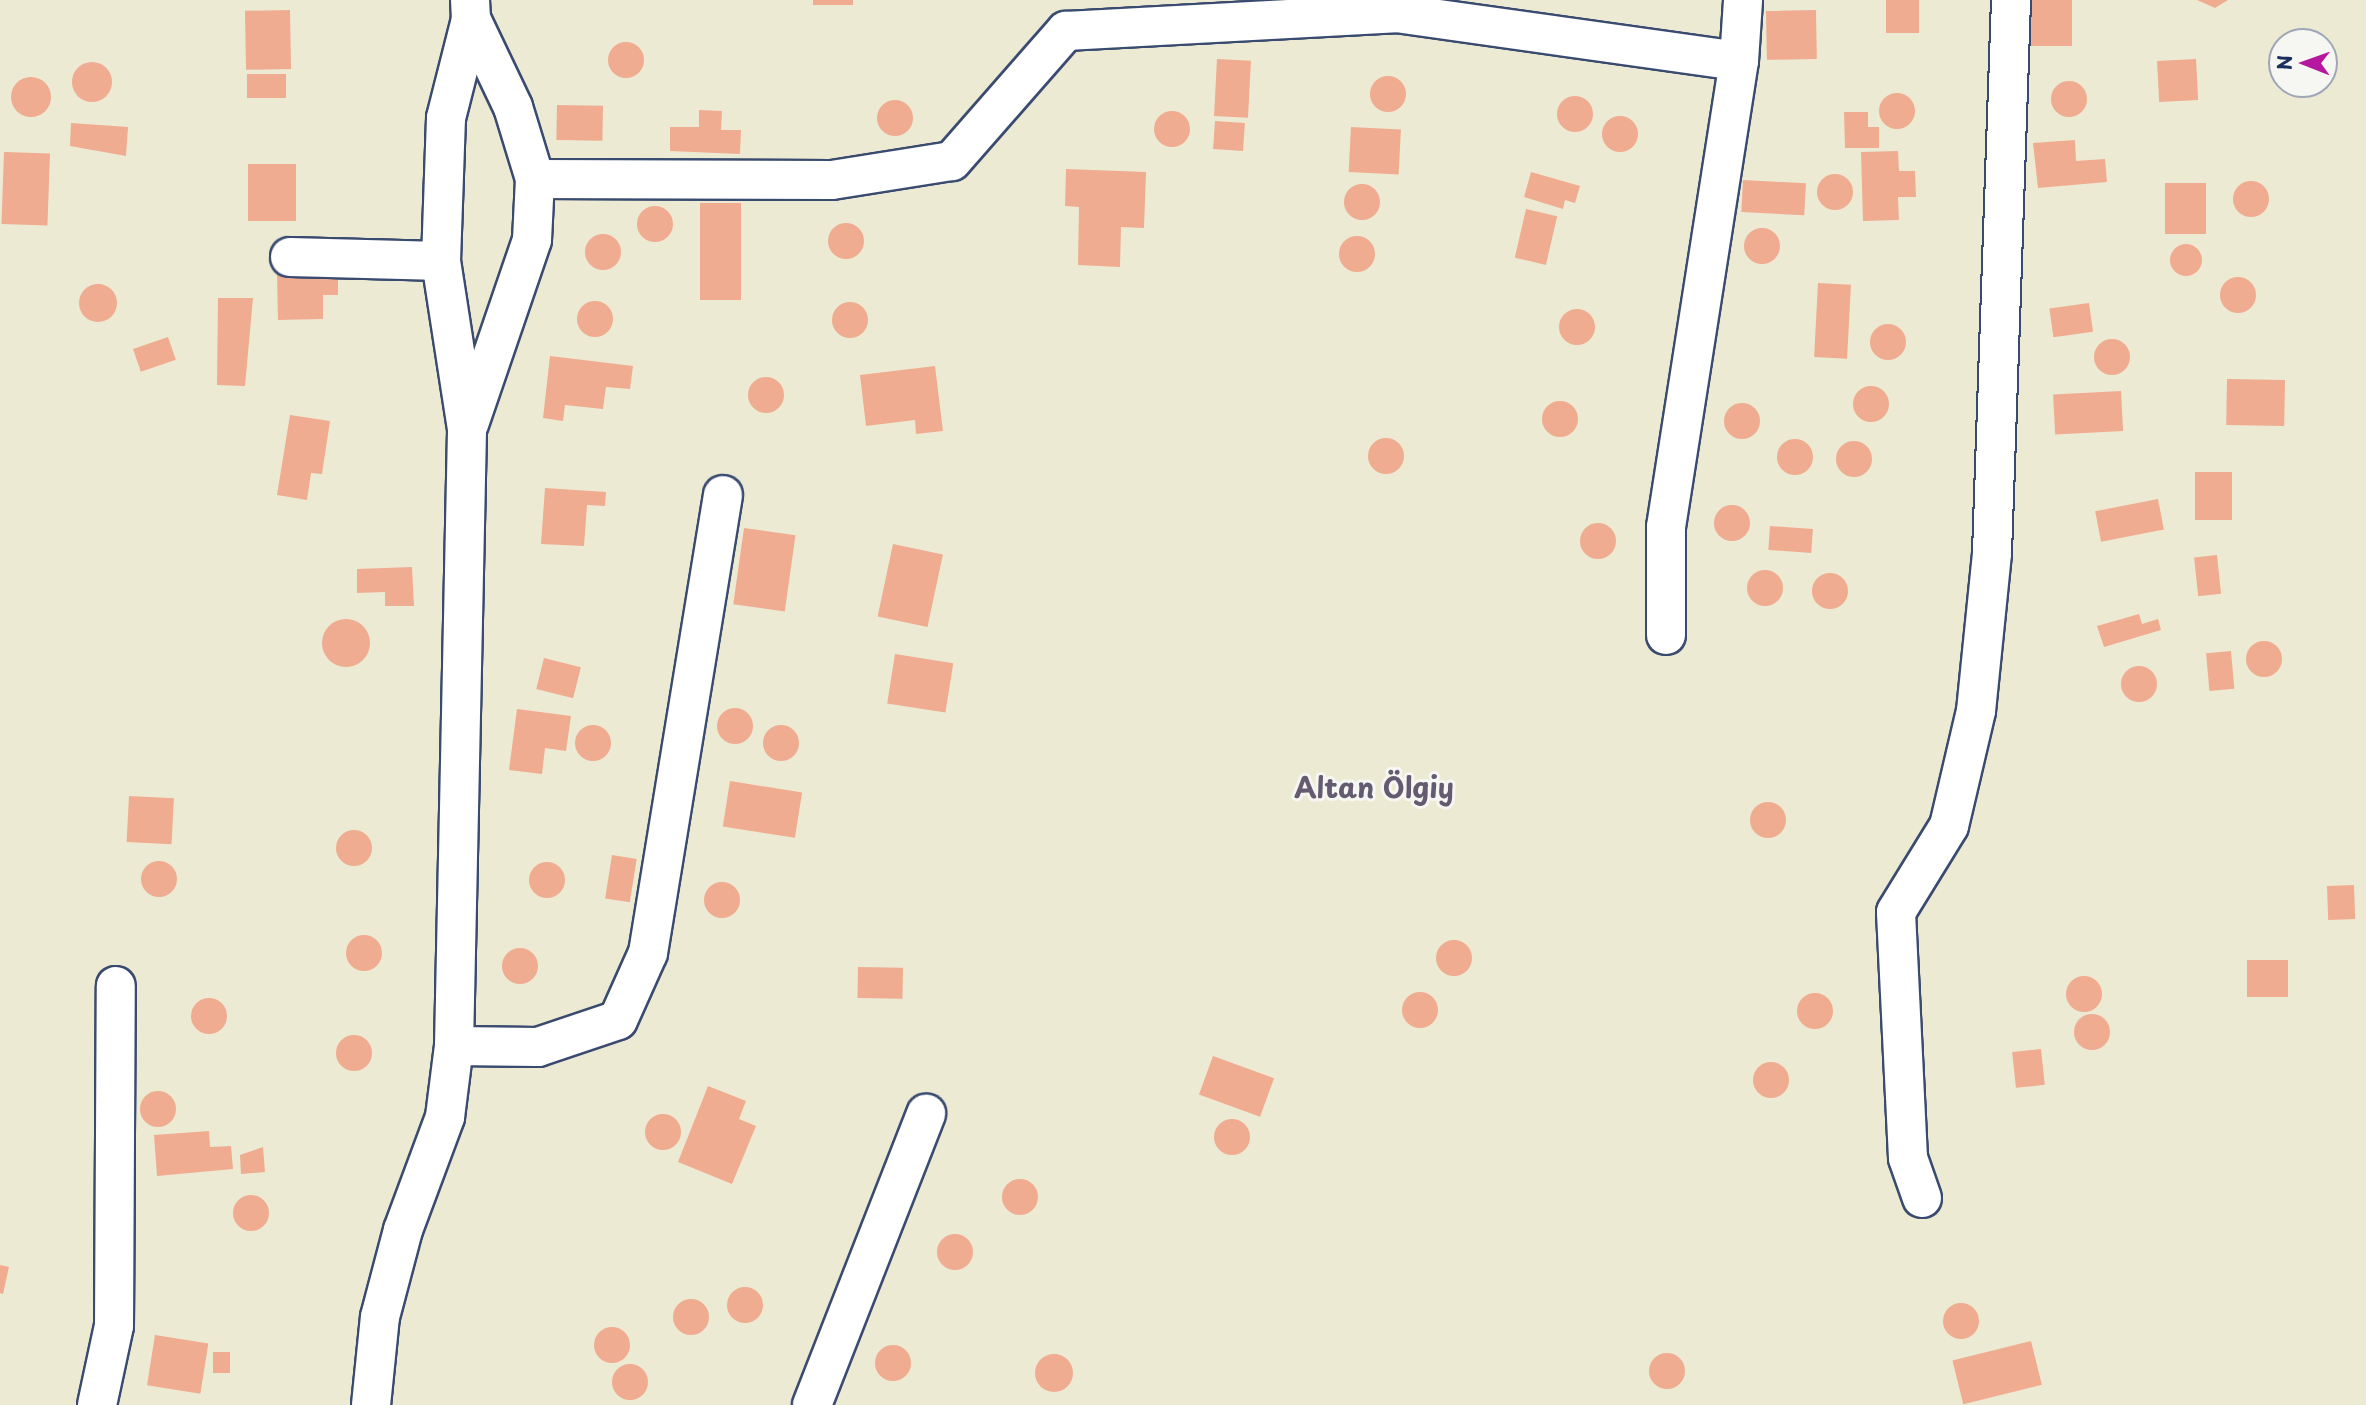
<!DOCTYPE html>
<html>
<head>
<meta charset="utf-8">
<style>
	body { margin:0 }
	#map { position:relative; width:2366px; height:1405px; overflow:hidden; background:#edead4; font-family:"Playpen Sans",sans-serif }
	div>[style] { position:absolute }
	.building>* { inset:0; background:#efac90; transform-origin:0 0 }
	.round { border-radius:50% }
	.roads { filter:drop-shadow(2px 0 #3a4b70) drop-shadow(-2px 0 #3a4b70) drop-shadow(0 2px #3a4b70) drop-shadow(0 -2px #3a4b70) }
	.minor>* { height:38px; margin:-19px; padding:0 19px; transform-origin:19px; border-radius:19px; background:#fff }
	span { translate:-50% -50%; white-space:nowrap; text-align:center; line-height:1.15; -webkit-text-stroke:6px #f6f6f2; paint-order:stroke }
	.district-label { font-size:28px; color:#655b70; font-weight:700 }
	.north { position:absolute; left:2268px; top:28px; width:70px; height:70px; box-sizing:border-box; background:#f6f6f2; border:2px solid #9ea6b7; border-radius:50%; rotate:271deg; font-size:19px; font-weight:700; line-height:28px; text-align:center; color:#1b2f5e }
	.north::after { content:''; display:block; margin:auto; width:24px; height:32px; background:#b5179e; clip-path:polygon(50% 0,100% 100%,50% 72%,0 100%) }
</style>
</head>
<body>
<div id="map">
	<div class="building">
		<div style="left:813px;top:0;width:40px;height:5px"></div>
		<div style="left:1886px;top:0;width:33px;height:33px"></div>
		<div style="left:2030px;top:0;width:42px;height:46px"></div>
		<div style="clip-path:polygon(2197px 0,2228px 0,2215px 8px)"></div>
		<div style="left:290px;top:10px;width:59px;height:45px;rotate:89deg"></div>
		<div style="left:1816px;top:10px;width:49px;height:50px;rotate:89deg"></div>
		<div class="round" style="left:608px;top:42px;width:36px;height:36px"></div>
		<div style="left:1217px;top:59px;width:34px;height:57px;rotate:3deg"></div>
		<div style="left:2196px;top:59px;width:41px;height:39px;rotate:87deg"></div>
		<div class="round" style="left:72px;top:62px;width:40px;height:40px"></div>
		<div style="left:286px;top:74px;width:24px;height:39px;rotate:90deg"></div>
		<div class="round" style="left:1370px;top:76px;width:36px;height:36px"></div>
		<div class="round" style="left:11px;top:77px;width:40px;height:40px"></div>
		<div class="round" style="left:2051px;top:81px;width:36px;height:36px"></div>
		<div class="round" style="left:1879px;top:93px;width:36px;height:36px"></div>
		<div class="round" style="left:1557px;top:96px;width:36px;height:36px"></div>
		<div class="round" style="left:877px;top:100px;width:36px;height:36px"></div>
		<div style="left:557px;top:105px;width:46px;height:35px;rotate:1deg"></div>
		<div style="clip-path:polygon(699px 110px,722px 111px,721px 130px,741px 130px,740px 154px,670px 151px,670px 127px,699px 127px)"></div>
		<div class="round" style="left:1154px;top:111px;width:36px;height:36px"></div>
		<div style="clip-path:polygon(1844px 112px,1868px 112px,1868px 127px,1879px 127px,1879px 148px,1845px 148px)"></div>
		<div class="round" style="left:1602px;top:116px;width:36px;height:36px"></div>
		<div style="left:1215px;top:121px;width:30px;height:28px;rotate:4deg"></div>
		<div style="clip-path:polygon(71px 123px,128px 127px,126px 156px,70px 146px)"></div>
		<div style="left:1351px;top:127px;width:50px;height:45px;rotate:3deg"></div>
		<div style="clip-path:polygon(2075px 140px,2076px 161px,2105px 159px,2107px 182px,2038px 188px,2033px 143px)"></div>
		<div style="clip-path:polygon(1898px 151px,1899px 171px,1915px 171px,1916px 197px,1898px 197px,1899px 220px,1863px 221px,1861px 152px)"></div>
		<div style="left:4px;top:152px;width:46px;height:72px;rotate:2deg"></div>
		<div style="left:248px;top:164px;width:48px;height:57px"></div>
		<div style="clip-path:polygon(1066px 169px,1146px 172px,1144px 228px,1121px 227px,1120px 267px,1078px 265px,1079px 207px,1065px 206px)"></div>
		<div style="clip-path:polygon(1531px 172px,1580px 186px,1575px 203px,1565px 200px,1563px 209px,1524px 197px)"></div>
		<div class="round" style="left:1817px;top:174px;width:36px;height:36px"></div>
		<div style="left:1743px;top:180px;width:63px;height:32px;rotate:3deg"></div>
		<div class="round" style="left:2233px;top:181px;width:36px;height:36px"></div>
		<div style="left:2165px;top:183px;width:41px;height:51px"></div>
		<div class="round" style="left:1344px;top:184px;width:36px;height:36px"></div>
		<div style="left:700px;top:203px;width:41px;height:97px"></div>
		<div class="round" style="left:637px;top:206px;width:36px;height:36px"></div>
		<div style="left:1526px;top:209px;width:32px;height:50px;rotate:13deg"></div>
		<div class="round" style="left:828px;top:223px;width:36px;height:36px"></div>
		<div class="round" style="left:1744px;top:228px;width:36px;height:36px"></div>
		<div class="round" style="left:585px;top:234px;width:36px;height:36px"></div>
		<div class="round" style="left:1339px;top:236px;width:36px;height:36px"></div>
		<div class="round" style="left:2170px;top:244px;width:32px;height:32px"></div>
		<div style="clip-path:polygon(277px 272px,338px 272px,338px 295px,323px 295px,323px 319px,278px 320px)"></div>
		<div class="round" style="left:2220px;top:277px;width:36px;height:36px"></div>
		<div style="left:1818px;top:283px;width:33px;height:74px;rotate:3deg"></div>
		<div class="round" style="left:79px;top:284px;width:38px;height:38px"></div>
		<div style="clip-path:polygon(218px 298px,253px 298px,245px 386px,217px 385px)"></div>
		<div class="round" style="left:577px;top:301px;width:36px;height:36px"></div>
		<div class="round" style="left:832px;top:302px;width:36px;height:36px"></div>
		<div style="left:2089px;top:303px;width:29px;height:40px;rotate:82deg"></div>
		<div class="round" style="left:1559px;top:309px;width:36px;height:36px"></div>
		<div class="round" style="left:1870px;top:324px;width:36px;height:36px"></div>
		<div style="left:168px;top:337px;width:24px;height:37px;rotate:71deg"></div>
		<div class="round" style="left:2094px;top:339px;width:36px;height:36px"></div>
		<div style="clip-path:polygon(550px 356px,633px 366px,630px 389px,606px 387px,603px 409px,565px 405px,563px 421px,543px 418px)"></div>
		<div style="clip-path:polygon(935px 366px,943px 431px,916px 434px,915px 420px,866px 426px,860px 375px)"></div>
		<div class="round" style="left:748px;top:377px;width:36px;height:36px"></div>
		<div style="left:2285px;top:380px;width:46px;height:58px;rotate:91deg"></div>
		<div class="round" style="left:1853px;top:386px;width:36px;height:36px"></div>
		<div style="left:2121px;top:391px;width:40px;height:68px;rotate:87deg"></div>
		<div class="round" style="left:1542px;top:401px;width:36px;height:36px"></div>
		<div class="round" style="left:1724px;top:403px;width:36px;height:36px"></div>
		<div style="clip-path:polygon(290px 415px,330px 421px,322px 474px,311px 473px,307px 500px,277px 495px)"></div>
		<div class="round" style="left:1368px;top:438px;width:36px;height:36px"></div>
		<div class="round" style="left:1777px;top:439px;width:36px;height:36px"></div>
		<div class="round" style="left:1836px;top:441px;width:36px;height:36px"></div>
		<div style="left:2195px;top:472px;width:37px;height:48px"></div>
		<div style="clip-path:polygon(545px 488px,606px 492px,605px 506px,587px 505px,584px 546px,541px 544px)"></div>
		<div style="left:2158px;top:499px;width:31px;height:64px;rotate:79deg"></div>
		<div class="round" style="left:1714px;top:505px;width:36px;height:36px"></div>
		<div class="round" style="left:1580px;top:523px;width:36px;height:36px"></div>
		<div style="left:1770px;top:526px;width:43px;height:24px;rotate:4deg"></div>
		<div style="left:744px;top:528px;width:52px;height:77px;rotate:8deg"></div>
		<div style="left:893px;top:544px;width:51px;height:74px;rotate:12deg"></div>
		<div style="left:2217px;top:555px;width:39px;height:23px;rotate:84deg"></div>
		<div style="clip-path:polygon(412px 567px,414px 606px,385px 606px,385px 592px,357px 593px,357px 569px)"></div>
		<div class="round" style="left:1747px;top:570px;width:36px;height:36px"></div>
		<div class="round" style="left:1812px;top:573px;width:36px;height:36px"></div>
		<div style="clip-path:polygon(2139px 614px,2142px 624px,2158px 619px,2161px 630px,2104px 647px,2097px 626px)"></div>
		<div class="round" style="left:322px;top:619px;width:48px;height:48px"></div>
		<div class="round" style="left:2246px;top:641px;width:36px;height:36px"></div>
		<div style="left:2231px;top:651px;width:38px;height:25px;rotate:85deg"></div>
		<div style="left:895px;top:654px;width:59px;height:50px;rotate:9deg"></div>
		<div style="left:544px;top:658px;width:38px;height:32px;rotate:14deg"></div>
		<div class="round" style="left:2121px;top:666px;width:36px;height:36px"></div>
		<div class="round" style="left:717px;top:708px;width:36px;height:36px"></div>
		<div style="clip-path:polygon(517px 709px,571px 716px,566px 751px,545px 748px,542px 774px,509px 770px)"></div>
		<div class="round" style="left:575px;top:725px;width:36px;height:36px"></div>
		<div class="round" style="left:763px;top:725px;width:36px;height:36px"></div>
		<div style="left:730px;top:781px;width:73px;height:46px;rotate:9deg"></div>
		<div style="left:129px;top:796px;width:45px;height:46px;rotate:3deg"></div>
		<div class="round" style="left:1750px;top:802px;width:36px;height:36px"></div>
		<div class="round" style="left:336px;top:830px;width:36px;height:36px"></div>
		<div style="left:612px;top:855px;width:25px;height:44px;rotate:9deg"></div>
		<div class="round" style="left:141px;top:861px;width:36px;height:36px"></div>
		<div class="round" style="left:529px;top:862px;width:36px;height:36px"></div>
		<div class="round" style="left:704px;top:882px;width:36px;height:36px"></div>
		<div style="left:2354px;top:885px;width:34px;height:27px;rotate:88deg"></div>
		<div class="round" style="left:346px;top:935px;width:36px;height:36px"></div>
		<div class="round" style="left:1436px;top:940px;width:36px;height:36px"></div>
		<div class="round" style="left:502px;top:948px;width:36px;height:36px"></div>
		<div style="left:2247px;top:960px;width:41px;height:37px"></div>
		<div style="left:858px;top:967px;width:45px;height:31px;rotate:1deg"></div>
		<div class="round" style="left:2066px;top:976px;width:36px;height:36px"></div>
		<div class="round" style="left:1402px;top:992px;width:36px;height:36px"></div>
		<div class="round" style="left:1797px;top:993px;width:36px;height:36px"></div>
		<div class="round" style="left:191px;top:998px;width:36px;height:36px"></div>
		<div class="round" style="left:2074px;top:1014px;width:36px;height:36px"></div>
		<div class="round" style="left:336px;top:1035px;width:36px;height:36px"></div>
		<div style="left:2041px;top:1049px;width:36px;height:29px;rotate:84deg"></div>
		<div style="left:1213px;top:1056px;width:65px;height:41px;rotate:20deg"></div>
		<div class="round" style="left:1753px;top:1062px;width:36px;height:36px"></div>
		<div style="clip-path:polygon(708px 1086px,746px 1101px,739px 1119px,756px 1126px,732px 1184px,678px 1162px)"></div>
		<div class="round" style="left:140px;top:1091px;width:36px;height:36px"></div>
		<div class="round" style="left:645px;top:1114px;width:36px;height:36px"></div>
		<div class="round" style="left:1214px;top:1119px;width:36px;height:36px"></div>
		<div style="clip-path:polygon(209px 1131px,210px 1147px,231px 1146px,233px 1169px,157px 1176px,154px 1135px)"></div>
		<div style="clip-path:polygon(263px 1147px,265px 1172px,241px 1174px,240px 1155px)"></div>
		<div class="round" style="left:1002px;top:1179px;width:36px;height:36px"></div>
		<div class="round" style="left:233px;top:1195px;width:36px;height:36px"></div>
		<div class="round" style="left:937px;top:1234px;width:36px;height:36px"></div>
		<div style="clip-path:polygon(0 1265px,9px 1267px,3px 1294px,0 1293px)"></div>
		<div class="round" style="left:727px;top:1287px;width:36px;height:36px"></div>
		<div class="round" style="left:673px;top:1299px;width:36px;height:36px"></div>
		<div class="round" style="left:1943px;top:1303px;width:36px;height:36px"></div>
		<div class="round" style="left:594px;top:1327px;width:36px;height:36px"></div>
		<div style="left:155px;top:1335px;width:54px;height:51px;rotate:9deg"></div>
		<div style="left:2031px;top:1341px;width:45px;height:81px;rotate:76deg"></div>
		<div class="round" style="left:875px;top:1345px;width:36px;height:36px"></div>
		<div style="left:213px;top:1352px;width:17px;height:21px"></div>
		<div class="round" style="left:1649px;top:1353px;width:36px;height:36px"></div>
		<div class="round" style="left:1035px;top:1354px;width:38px;height:38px"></div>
		<div class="round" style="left:612px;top:1364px;width:36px;height:36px"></div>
	</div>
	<div class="roads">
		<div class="minor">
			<div style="left:535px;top:179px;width:297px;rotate:0.2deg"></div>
			<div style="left:832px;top:180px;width:121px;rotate:-9deg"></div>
			<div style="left:952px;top:161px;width:173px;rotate:-48.8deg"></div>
			<div style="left:1066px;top:31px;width:330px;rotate:-3.1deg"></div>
			<div style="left:1396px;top:13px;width:346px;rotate:8deg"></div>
			<div style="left:290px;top:257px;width:151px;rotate:1.5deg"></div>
			<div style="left:469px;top:424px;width:194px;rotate:-71.1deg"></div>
			<div style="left:532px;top:240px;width:61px;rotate:-87.2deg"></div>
			<div style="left:535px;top:179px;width:75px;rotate:-107deg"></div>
			<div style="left:513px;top:107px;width:98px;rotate:-115.5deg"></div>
			<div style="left:1666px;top:635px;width:108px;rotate:-90deg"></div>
			<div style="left:1666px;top:527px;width:472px;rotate:-81.1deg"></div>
			<div style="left:1739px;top:61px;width:61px;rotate:-86.2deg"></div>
			<div style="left:454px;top:1046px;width:84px;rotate:0.7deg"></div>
			<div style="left:538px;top:1047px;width:84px;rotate:-18.6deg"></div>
			<div style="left:618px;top:1020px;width:73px;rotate:-65.9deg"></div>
			<div style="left:648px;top:953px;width:464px;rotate:-80.7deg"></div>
			<div style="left:1922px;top:1198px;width:42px;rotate:-109.3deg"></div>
			<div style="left:1908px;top:1158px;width:246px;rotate:-92.8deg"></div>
			<div style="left:1896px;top:912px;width:101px;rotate:-58.4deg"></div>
			<div style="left:1949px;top:826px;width:118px;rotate:-76.8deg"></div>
			<div style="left:1976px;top:711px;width:159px;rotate:-84.2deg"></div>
			<div style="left:1992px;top:553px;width:553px;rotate:-88.03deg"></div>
			<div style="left:97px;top:1405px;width:81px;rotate:-77.9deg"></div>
			<div style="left:114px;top:1326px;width:340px;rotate:-89.7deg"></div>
			<div style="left:371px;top:1405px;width:88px;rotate:-84.2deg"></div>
			<div style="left:380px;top:1317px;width:90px;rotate:-75.2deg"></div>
			<div style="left:403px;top:1230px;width:121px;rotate:-69.6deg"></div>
			<div style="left:445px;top:1117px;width:72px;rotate:-82.8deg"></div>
			<div style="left:454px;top:1046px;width:617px;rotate:-88.79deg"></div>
			<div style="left:467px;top:429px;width:170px;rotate:-98.8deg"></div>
			<div style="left:441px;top:261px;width:143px;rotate:-88deg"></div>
			<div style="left:446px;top:118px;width:102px;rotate:-75.8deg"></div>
			<div style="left:471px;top:19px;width:19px;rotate:-93deg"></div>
			<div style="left:812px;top:1405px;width:313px;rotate:-68.6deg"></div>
		</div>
	</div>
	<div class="district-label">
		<span style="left:1374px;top:787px">Altan Ölgiy</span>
	</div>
	<div class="north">N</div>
</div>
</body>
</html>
